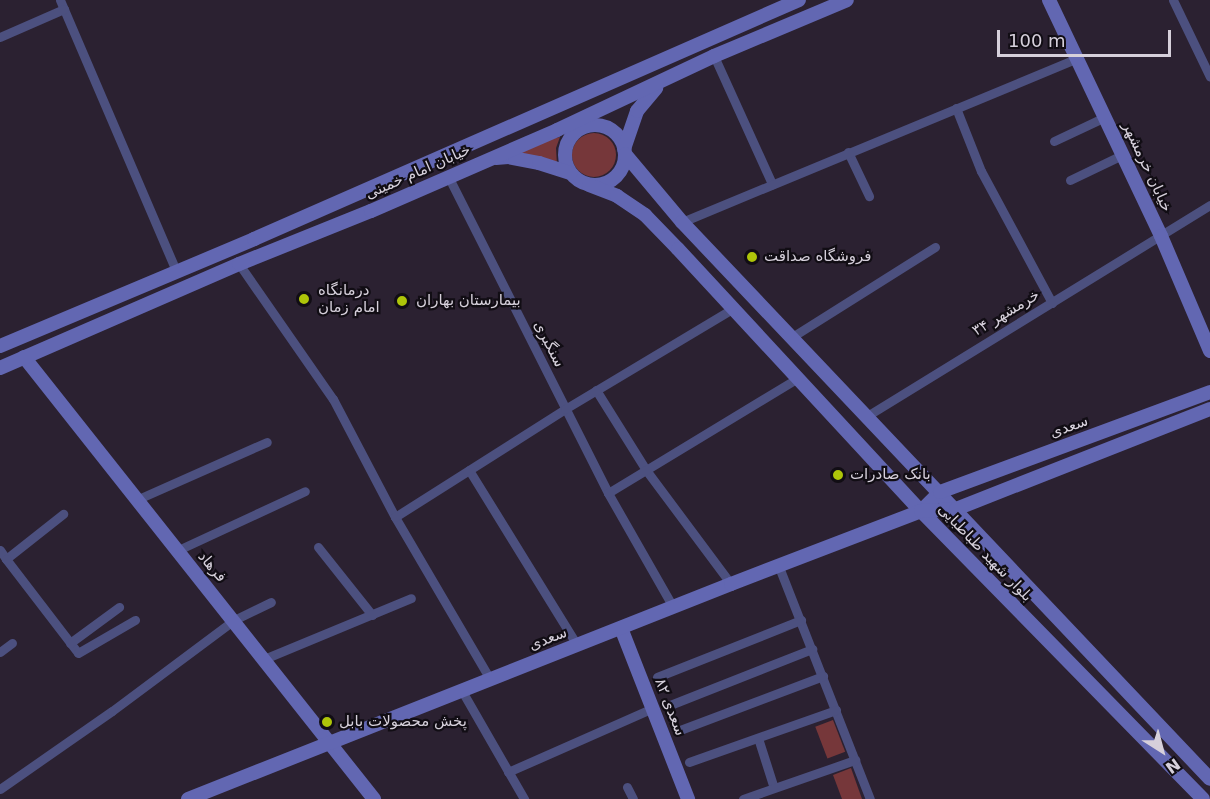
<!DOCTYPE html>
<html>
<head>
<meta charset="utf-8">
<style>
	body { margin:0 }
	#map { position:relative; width:1210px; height:799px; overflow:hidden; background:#2b2131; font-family:"DejaVu Sans",Vazirmatn,sans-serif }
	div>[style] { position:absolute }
	.green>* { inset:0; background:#76373a; transform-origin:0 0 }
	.round { border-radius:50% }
	.street>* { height:9px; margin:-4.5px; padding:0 4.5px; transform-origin:4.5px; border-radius:4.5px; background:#4c507f }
	.secondary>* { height:14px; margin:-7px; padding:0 7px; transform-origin:7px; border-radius:7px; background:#6267b2 }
	.secondary>.ring { margin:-7px; padding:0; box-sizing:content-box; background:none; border:14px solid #6267b2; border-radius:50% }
	.dots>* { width:16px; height:16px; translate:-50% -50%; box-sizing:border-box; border:3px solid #110d14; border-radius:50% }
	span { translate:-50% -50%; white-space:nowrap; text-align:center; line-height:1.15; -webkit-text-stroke:4.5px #110d14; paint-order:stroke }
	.street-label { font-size:15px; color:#d6d0db }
	.poi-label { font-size:15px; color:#d6d0db }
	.left { translate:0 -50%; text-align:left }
	.north { position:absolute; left:1132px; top:721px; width:60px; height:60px; -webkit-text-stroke:4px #110d14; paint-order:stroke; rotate:144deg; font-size:16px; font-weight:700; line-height:24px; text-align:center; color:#d6d0db }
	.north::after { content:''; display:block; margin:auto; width:21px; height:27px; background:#d6d0db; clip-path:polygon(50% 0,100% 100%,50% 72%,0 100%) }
	.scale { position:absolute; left:997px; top:30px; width:174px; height:27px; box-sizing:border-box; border:3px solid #d6d0db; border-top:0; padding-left:8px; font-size:18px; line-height:21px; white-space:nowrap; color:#d6d0db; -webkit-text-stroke:4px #110d14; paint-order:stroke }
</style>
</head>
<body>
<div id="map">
	<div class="green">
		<div class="round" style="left:572px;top:133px;width:44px;height:44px"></div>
		<div style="clip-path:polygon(560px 137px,556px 148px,557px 165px,519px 152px,536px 142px)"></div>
		<div style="left:833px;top:720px;width:34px;height:19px;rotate:69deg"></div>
		<div style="clip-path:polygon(851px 768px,862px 799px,842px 799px,833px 775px)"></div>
	</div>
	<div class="street">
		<div style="left:60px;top:0;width:295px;rotate:66.8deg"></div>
		<div style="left:1173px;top:0;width:85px;rotate:64.3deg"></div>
		<div style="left:0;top:37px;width:70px;rotate:-23.6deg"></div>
		<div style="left:714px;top:56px;width:141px;rotate:65.6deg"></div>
		<div style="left:956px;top:108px;width:68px;rotate:68.4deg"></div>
		<div style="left:981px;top:171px;width:150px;rotate:61.7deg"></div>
		<div style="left:1054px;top:141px;width:56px;rotate:-25.2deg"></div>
		<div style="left:848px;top:152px;width:49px;rotate:64.5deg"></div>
		<div style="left:448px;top:176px;width:355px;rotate:63.2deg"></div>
		<div style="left:608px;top:493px;width:131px;rotate:60.3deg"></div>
		<div style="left:1070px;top:180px;width:58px;rotate:-25.7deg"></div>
		<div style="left:682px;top:222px;width:428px;rotate:-22.5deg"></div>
		<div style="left:239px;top:264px;width:165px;rotate:55.2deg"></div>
		<div style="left:333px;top:399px;width:133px;rotate:62.3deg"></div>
		<div style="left:395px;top:517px;width:188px;rotate:59.6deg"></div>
		<div style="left:792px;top:337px;width:169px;rotate:-32.2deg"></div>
		<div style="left:596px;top:390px;width:94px;rotate:58deg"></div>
		<div style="left:646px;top:470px;width:142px;rotate:53.3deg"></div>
		<div style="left:867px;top:416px;width:403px;rotate:-31.6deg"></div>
		<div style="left:469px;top:470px;width:206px;rotate:58.3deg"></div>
		<div style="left:608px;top:493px;width:222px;rotate:-31.2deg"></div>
		<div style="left:136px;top:500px;width:143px;rotate:-23.9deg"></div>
		<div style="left:395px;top:517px;width:201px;rotate:-32.4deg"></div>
		<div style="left:565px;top:409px;width:195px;rotate:-30.9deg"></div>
		<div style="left:318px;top:547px;width:87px;rotate:51.5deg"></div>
		<div style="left:0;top:550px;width:11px;rotate:56deg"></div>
		<div style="left:6px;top:559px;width:73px;rotate:-38.3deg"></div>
		<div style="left:176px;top:551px;width:142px;rotate:-24.9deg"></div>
		<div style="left:6px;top:559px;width:118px;rotate:52.5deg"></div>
		<div style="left:78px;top:653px;width:66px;rotate:-30.1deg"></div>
		<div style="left:779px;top:567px;width:249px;rotate:68.6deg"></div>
		<div style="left:70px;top:643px;width:61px;rotate:-36.3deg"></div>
		<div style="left:0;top:652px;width:15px;rotate:-37deg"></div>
		<div style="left:264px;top:659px;width:159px;rotate:-22.5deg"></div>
		<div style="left:657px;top:677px;width:155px;rotate:-21.6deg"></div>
		<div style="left:462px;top:691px;width:125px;rotate:60.1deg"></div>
		<div style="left:670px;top:705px;width:153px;rotate:-21.5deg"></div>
		<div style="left:680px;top:730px;width:153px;rotate:-20.7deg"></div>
		<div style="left:758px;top:738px;width:52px;rotate:72.3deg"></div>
		<div style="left:689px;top:762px;width:156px;rotate:-19.5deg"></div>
		<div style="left:508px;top:772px;width:158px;rotate:-23.8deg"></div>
		<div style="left:627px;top:787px;width:13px;rotate:63deg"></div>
		<div style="left:0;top:789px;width:136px;rotate:-34.9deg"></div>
		<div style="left:112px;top:711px;width:152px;rotate:-36.7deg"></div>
		<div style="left:234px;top:620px;width:41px;rotate:-25.9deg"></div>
		<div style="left:743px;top:799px;width:119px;rotate:-19.2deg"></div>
	</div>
	<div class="secondary">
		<div style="left:1049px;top:0;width:261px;rotate:64.6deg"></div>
		<div style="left:1161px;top:236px;width:125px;rotate:66.9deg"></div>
		<div class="ring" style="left:565px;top:125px;width:46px;height:46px"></div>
		<div style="left:624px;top:149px;width:40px;rotate:-71.1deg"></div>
		<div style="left:637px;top:111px;width:30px;rotate:-50deg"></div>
		<div style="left:625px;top:154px;width:89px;rotate:50deg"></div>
		<div style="left:682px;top:222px;width:767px;rotate:46.53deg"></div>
		<div style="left:496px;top:158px;width:12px;rotate:-5deg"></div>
		<div style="left:508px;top:157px;width:32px;rotate:11deg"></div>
		<div style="left:539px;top:163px;width:33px;rotate:18deg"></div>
		<div style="left:589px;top:185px;width:30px;rotate:21deg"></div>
		<div style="left:617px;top:196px;width:34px;rotate:34deg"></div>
		<div style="left:645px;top:215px;width:47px;rotate:45.9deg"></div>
		<div style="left:678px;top:249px;width:357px;rotate:47.2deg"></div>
		<div style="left:921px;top:511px;width:403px;rotate:45.6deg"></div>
		<div style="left:0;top:346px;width:276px;rotate:-22.8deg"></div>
		<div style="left:254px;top:239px;width:595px;rotate:-23.68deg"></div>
		<div style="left:24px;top:357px;width:564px;rotate:51.63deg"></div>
		<div style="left:0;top:368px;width:261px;rotate:-23.5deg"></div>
		<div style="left:239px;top:264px;width:142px;rotate:-21.9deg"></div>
		<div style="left:371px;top:211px;width:203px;rotate:-23.5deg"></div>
		<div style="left:557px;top:130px;width:174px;rotate:-25.2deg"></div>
		<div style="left:714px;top:56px;width:144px;rotate:-22.8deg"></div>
		<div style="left:921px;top:511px;width:27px;rotate:-45deg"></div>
		<div style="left:940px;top:492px;width:288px;rotate:-20.3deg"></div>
		<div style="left:621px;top:628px;width:184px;rotate:68.6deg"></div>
		<div style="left:188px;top:799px;width:584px;rotate:-21.6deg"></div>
		<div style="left:731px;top:584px;width:204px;rotate:-21deg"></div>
		<div style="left:921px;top:511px;width:35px;rotate:-3deg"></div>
		<div style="left:956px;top:509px;width:273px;rotate:-21.5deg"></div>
	</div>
	<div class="dots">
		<div style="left:752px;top:257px;background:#aec509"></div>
		<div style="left:304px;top:299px;background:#aec509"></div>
		<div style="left:402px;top:301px;background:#aec509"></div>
		<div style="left:838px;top:475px;background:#aec509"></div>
		<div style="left:327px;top:722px;background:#aec509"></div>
	</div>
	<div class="street-label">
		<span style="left:1147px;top:167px;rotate:65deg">خیابان خرمشهر</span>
		<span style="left:418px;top:172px;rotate:-24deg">خیابان امام خمینی</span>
		<span style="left:1006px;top:313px;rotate:-31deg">خرمشهر ۳۴</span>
		<span style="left:549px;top:344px;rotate:63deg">سنگبری</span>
		<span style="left:1069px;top:427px;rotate:-20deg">سعدی</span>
		<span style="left:985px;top:553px;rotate:46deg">بلوار شهید طباطبایی</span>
		<span style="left:212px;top:567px;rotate:50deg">فرهاد</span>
		<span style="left:548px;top:639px;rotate:-21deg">سعدی</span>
		<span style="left:670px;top:707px;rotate:69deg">سعدی ۸۲</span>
	</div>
	<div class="poi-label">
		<span class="left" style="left:764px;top:257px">فروشگاه صداقت</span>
		<span class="left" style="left:318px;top:299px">درمانگاه<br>امام زمان</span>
		<span class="left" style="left:416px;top:301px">بیمارستان بهاران</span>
		<span class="left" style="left:850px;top:475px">بانک صادرات</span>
		<span class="left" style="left:339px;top:722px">پخش محصولات بابل</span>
	</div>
	<div class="north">N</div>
	<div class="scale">100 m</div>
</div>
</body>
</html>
